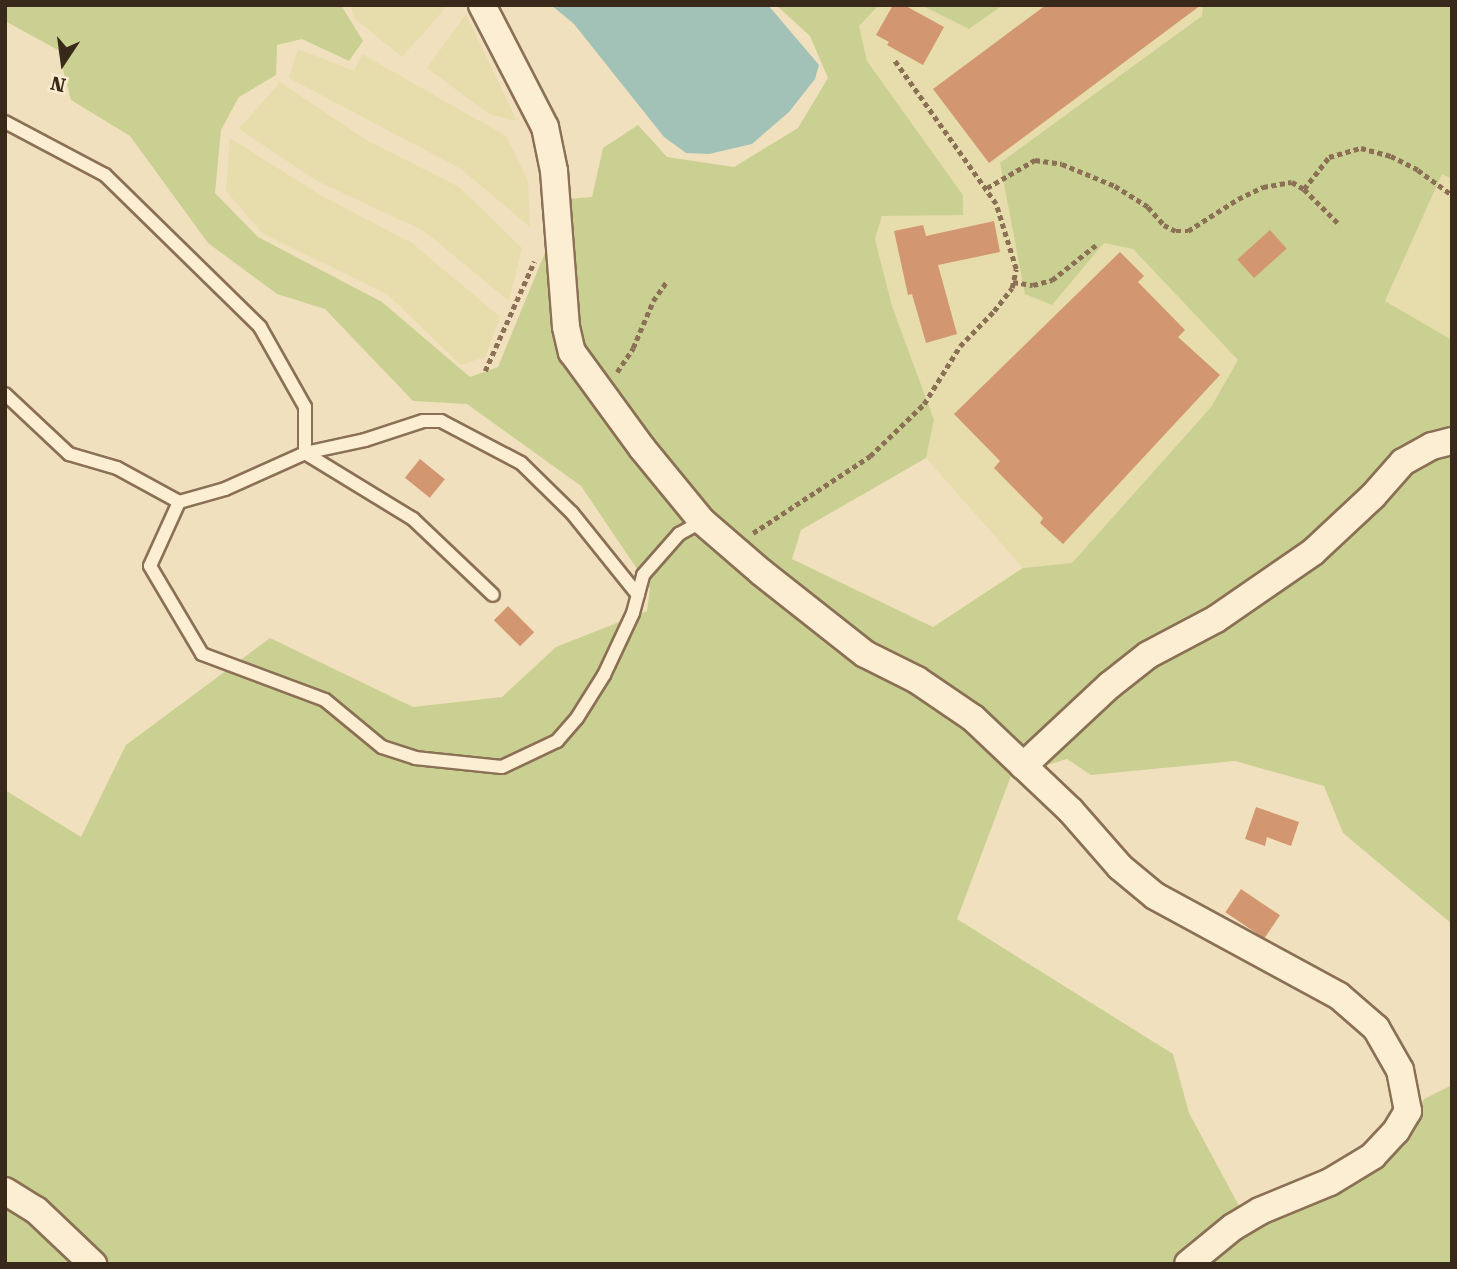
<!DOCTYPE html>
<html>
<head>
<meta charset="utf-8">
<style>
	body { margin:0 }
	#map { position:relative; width:1457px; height:1269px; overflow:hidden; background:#f1e0be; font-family:"Roboto Serif",serif }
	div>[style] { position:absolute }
	.farmland>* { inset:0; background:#e7dcab }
	.green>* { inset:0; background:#cad091 }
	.water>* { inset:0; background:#a2c2b8 }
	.building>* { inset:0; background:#d29771; transform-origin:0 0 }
	.path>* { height:4.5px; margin-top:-2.25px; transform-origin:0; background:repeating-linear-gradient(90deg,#8b7055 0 5px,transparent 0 8.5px) }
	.roads { filter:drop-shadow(2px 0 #8b7055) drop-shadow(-2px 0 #8b7055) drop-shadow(0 2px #8b7055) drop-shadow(0 -2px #8b7055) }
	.lane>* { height:12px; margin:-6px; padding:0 6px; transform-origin:6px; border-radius:6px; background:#fbeed2 }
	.street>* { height:26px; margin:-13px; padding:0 13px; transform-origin:13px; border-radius:13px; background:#fbeed2 }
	span { translate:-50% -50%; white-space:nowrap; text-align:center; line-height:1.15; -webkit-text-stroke:5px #f8ebce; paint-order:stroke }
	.frame { position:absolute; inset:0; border:7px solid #39291b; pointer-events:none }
	.north { position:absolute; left:28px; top:28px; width:70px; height:70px; -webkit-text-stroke:5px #f8ebce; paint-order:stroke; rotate:193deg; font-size:19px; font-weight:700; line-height:28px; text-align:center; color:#39291b }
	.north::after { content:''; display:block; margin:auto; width:24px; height:32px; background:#39291b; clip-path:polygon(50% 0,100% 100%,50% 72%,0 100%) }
</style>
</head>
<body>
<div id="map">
	<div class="farmland">
		<div style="clip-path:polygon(350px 5px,448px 5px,402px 57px,354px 18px)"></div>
		<div style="clip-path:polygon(879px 5px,921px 5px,969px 29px,1003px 5px,1203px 5px,1202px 16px,1052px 305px,1104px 243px,1133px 249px,1238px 360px,1211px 407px,1071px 564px,1023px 568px,926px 458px,934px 420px,892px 306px,875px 239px,881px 216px,963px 215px,963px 195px,867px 61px,859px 26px)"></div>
		<div style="clip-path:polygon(466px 14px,517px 121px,489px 114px,427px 68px)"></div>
		<div style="clip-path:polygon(298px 49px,354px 71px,362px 54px,506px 136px,528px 181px,530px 227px,461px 169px,289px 78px)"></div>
		<div style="clip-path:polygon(280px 82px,368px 141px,459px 187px,522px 248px,509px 301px,424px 231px,317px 181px,239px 129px)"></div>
		<div style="clip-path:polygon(230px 138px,320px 195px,412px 243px,500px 317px,485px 357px,461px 365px,387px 294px,263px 234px,226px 191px)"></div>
		<div style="clip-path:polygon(1442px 173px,1452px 179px,1452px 340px,1385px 301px)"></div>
	</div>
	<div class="green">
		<div style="clip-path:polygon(5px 5px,341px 5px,363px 41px,349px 61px,302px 39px,277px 45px,276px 75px,239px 97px,221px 130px,215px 193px,258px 237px,382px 302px,470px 377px,498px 367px,567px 199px,592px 197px,603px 148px,638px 125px,667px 157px,734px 167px,798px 128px,828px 78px,810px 36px,776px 5px,879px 5px,859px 26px,867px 61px,963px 195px,963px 215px,882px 216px,875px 239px,892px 306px,934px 420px,926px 458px,801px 530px,792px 559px,933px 627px,1023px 568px,1072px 563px,1211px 407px,1238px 360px,1133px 249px,1104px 243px,1052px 305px,1025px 294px,1000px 163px,1202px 16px,1203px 5px,1452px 5px,1452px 179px,1442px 174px,1385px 301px,1452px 340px,1452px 924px,1343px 833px,1324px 786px,1235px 761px,1091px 775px,1067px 759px,1011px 776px,957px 919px,1173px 1054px,1189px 1113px,1252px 1230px,1398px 1150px,1424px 1099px,1452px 1085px,1452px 1264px,5px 1264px,5px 790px,81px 837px,126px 745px,270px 638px,413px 707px,502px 697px,556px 647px,647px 611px,650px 588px,581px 486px,467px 404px,413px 401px,325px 309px,277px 294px,208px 243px,130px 136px,71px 100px,58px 50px,5px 21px)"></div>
		<div style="clip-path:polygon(921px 5px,1003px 5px,969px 29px)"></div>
	</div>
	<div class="water">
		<div style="clip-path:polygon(551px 5px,768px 5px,819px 65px,815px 79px,789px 112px,752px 144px,709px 154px,686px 153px,664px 137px,574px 24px)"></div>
	</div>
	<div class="building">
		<div style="clip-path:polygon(893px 5px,904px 5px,944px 27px,923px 65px,887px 45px,889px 42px,876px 35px)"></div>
		<div style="clip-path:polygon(1046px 5px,1201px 5px,989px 163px,933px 89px)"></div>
		<div style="clip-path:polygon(994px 221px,1000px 252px,938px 265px,957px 334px,926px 343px,912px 294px,908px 295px,894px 231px,923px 225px,926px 236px)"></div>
		<div style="left:1270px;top:230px;width:25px;height:44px;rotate:48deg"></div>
		<div style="clip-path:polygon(1120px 252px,1144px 276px,1138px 282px,1185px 330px,1178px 337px,1220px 375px,1063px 544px,1040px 523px,1043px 518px,994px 468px,1000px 461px,954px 414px)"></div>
		<div style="left:420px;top:459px;width:32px;height:24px;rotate:39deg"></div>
		<div style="left:508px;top:606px;width:37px;height:20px;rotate:45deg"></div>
		<div style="clip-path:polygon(1256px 807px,1299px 822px,1291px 846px,1267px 837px,1265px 846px,1245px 839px)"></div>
		<div style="left:1241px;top:889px;width:47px;height:28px;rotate:34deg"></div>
	</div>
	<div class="path">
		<div style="left:987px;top:188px;width:56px;rotate:-30.3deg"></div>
		<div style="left:1035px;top:160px;width:27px;rotate:8deg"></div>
		<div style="left:1062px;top:164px;width:57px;rotate:22.5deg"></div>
		<div style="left:1115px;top:186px;width:39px;rotate:32deg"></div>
		<div style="left:1148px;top:207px;width:24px;rotate:48deg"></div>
		<div style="left:1164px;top:225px;width:13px;rotate:27deg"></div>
		<div style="left:1176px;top:231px;width:12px"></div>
		<div style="left:1188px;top:231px;width:59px;rotate:-32.6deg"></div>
		<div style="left:1238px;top:199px;width:28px;rotate:-26deg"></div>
		<div style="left:1263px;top:187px;width:29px;rotate:-10deg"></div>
		<div style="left:1292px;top:182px;width:14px;rotate:30deg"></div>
		<div style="left:1304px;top:189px;width:51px;rotate:45deg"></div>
		<div style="left:1304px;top:189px;width:41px;rotate:-52deg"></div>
		<div style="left:1329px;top:157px;width:33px;rotate:-16deg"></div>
		<div style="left:1361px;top:148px;width:31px;rotate:15deg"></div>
		<div style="left:1391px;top:156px;width:30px;rotate:27deg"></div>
		<div style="left:1418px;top:170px;width:42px;rotate:36.3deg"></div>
		<div style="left:1013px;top:282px;width:20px;rotate:9deg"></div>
		<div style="left:1033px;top:285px;width:20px;rotate:-15deg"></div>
		<div style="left:1052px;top:280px;width:56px;rotate:-38.5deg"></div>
		<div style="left:485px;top:371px;width:120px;rotate:-65.8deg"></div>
		<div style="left:617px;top:372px;width:29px;rotate:-56deg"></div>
		<div style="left:633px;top:348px;width:51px;rotate:-66.9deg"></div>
		<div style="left:653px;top:301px;width:24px;rotate:-55deg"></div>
		<div style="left:753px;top:533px;width:140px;rotate:-33.3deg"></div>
		<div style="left:870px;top:456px;width:75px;rotate:-43.9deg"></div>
		<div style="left:924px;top:404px;width:68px;rotate:-58.2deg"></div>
		<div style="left:960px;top:346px;width:49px;rotate:-45.8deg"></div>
		<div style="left:994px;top:311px;width:29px;rotate:-52deg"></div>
		<div style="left:1012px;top:288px;width:19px;rotate:-78deg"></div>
		<div style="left:1016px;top:269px;width:68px;rotate:-107.1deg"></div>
		<div style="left:996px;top:204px;width:176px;rotate:-125.3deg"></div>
	</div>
	<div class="roads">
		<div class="lane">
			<div style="left:5px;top:122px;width:113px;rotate:27.9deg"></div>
			<div style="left:105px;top:175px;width:217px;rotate:44.4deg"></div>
			<div style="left:260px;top:327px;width:92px;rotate:60.6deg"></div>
			<div style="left:305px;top:407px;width:46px;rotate:90deg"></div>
			<div style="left:305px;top:453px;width:127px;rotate:31.4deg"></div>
			<div style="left:413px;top:519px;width:110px;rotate:43.5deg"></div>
			<div style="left:5px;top:394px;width:88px;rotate:43.2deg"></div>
			<div style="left:69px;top:454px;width:50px;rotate:16.3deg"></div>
			<div style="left:117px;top:468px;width:71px;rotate:28.7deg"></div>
			<div style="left:179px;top:502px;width:48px;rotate:-15.8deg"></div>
			<div style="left:225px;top:489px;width:88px;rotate:-24.2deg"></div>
			<div style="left:305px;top:453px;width:61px;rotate:-12.2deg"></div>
			<div style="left:365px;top:440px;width:61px;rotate:-18.1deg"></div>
			<div style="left:423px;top:421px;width:18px"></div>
			<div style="left:441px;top:421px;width:90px;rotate:27.7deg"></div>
			<div style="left:521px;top:463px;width:71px;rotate:44.4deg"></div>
			<div style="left:572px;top:513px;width:105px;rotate:51.2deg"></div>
			<div style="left:179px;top:502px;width:70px;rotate:114.4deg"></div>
			<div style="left:150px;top:566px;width:102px;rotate:59.4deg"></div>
			<div style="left:202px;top:654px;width:131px;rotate:20.5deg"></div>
			<div style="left:325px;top:700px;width:74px;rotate:39.5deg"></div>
			<div style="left:382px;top:747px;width:35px;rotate:18deg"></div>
			<div style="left:415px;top:758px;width:87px;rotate:5.9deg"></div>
			<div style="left:502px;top:767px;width:61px;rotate:-25.3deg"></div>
			<div style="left:557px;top:741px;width:30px;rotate:-49deg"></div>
			<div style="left:577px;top:718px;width:51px;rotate:-57.9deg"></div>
			<div style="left:604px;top:675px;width:68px;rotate:-64.9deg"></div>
			<div style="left:633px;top:613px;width:39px;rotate:-75deg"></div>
			<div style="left:643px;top:575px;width:55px;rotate:-48.7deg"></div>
			<div style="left:679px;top:534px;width:26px;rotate:-29deg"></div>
		</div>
		<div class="street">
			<div style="left:482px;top:5px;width:137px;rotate:62.7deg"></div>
			<div style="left:545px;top:127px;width:45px;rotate:78.4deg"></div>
			<div style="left:554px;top:171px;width:156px;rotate:85.6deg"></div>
			<div style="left:566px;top:327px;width:26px;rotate:77deg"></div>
			<div style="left:572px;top:352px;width:119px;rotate:53.9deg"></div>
			<div style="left:642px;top:448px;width:94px;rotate:50.6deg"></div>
			<div style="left:702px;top:521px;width:78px;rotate:40.8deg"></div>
			<div style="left:761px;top:572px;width:132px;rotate:38.3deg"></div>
			<div style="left:865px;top:654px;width:58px;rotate:26.6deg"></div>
			<div style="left:917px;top:680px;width:68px;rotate:34.2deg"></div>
			<div style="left:973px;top:718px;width:135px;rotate:43.5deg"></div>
			<div style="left:1071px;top:811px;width:74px;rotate:48.8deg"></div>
			<div style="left:1120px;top:867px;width:45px;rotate:39.6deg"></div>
			<div style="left:1155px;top:896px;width:209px;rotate:28.5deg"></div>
			<div style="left:1339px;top:996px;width:49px;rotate:40.9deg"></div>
			<div style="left:1376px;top:1028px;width:48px;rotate:60.3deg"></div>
			<div style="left:1400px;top:1070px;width:42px;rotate:79deg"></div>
			<div style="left:1408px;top:1111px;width:23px;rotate:121deg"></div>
			<div style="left:1396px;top:1131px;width:34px;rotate:133deg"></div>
			<div style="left:1373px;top:1156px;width:50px;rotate:148.8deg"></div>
			<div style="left:1330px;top:1182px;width:76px;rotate:157.5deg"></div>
			<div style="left:1260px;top:1211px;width:31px;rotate:149deg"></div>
			<div style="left:1233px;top:1227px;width:58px;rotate:140.6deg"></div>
			<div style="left:1023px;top:766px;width:119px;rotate:-43deg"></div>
			<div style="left:1110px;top:685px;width:48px;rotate:-38.3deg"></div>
			<div style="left:1148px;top:655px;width:77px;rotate:-27.9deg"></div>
			<div style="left:1216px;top:619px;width:118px;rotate:-34.6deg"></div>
			<div style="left:1313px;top:552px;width:82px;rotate:-43deg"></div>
			<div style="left:1373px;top:496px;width:45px;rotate:-48.6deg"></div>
			<div style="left:1403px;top:462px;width:33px;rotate:-29deg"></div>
			<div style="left:1432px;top:446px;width:21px;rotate:-14deg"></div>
			<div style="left:5px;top:1191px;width:36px;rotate:32deg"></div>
			<div style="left:36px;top:1210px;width:79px;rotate:43.5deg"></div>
		</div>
	</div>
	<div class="frame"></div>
	<div class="north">N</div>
</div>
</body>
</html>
